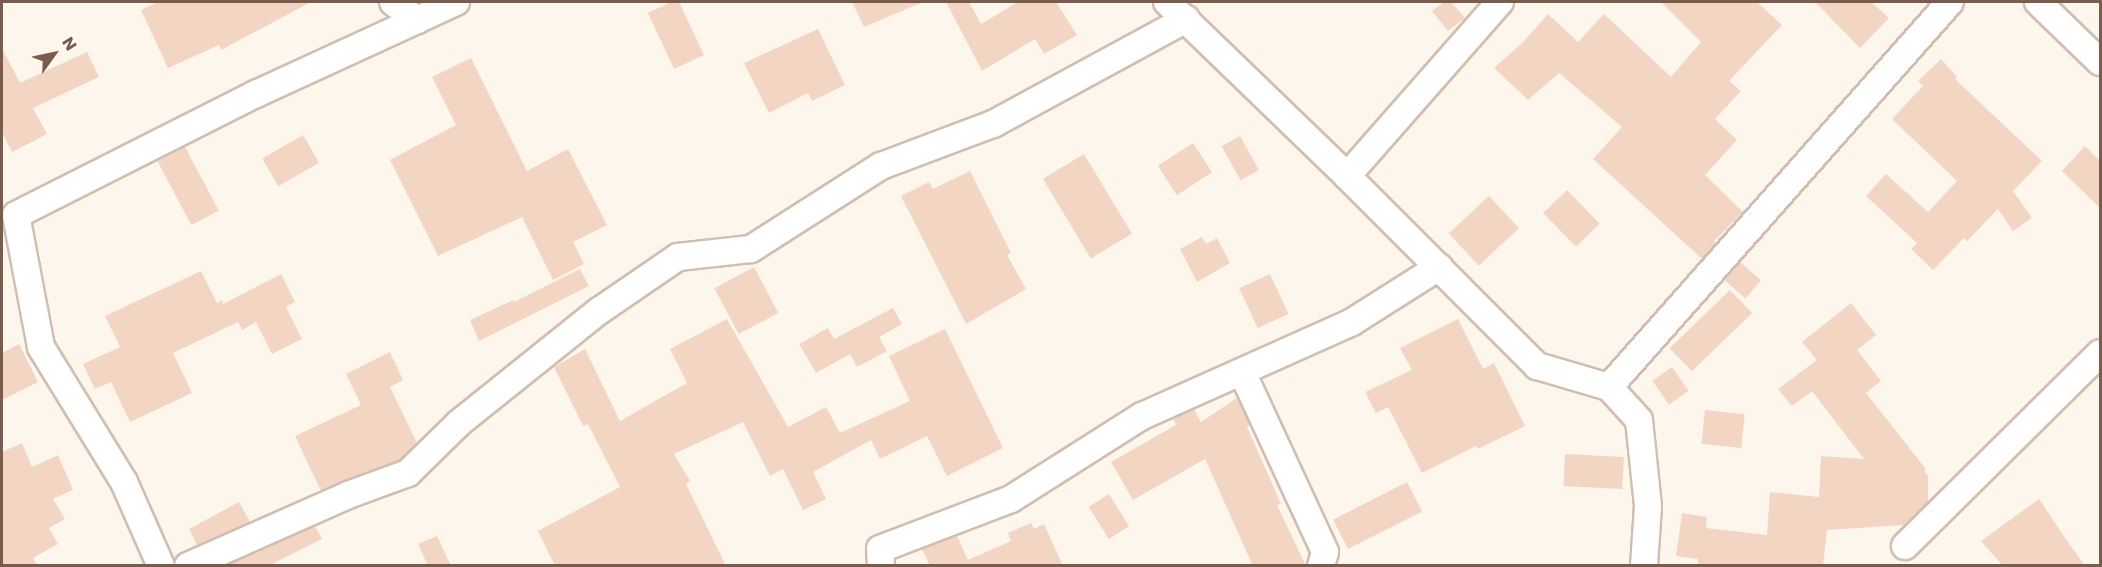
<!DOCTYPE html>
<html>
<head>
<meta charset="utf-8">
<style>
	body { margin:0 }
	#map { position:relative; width:2102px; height:567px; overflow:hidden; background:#fdf6ec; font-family:Poppins,sans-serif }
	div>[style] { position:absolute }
	.building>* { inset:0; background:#f3d5c3; transform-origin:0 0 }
	.roads { filter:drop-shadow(2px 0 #d1beb0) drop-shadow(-2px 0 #d1beb0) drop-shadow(0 2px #d1beb0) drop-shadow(0 -2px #d1beb0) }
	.minor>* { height:26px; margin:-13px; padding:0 13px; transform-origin:13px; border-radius:13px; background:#fff }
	span { translate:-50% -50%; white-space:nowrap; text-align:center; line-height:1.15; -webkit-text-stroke:4.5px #fffaf3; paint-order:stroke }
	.frame { position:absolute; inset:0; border:3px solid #7a5c4d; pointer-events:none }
	.north { position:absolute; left:24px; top:24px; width:60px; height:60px; -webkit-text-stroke:4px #fffaf3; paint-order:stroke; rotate:57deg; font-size:16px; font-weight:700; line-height:24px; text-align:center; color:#7a5c4d }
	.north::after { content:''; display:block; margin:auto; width:21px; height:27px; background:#7a5c4d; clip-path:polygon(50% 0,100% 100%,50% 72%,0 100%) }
</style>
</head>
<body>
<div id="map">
	<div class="building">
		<div style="clip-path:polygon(158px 2px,311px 2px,221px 50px,219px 45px,168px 68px,141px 10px)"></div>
		<div style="clip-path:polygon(671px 2px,679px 2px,704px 55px,674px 69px,648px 13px)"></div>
		<div style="clip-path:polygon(852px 2px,923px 2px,864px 27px)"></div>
		<div style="clip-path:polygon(946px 2px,969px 2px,981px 24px,1018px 2px,1056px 2px,1077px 35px,1044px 54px,1035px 39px,982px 71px)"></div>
		<div style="clip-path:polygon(1444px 2px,1451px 2px,1465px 18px,1448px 31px,1432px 11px)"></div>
		<div style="clip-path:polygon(1661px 2px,1757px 2px,1782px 25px,1729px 81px,1741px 91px,1715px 119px,1737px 140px,1705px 175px,1743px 212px,1714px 241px,1716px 243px,1702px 259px,1593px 159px,1622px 127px,1559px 73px,1528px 100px,1494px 68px,1523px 42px,1548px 14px,1578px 42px,1604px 14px,1671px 77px,1701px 42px)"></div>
		<div style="clip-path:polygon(1815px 2px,1871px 2px,1889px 18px,1860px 48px)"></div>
		<div style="clip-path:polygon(818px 29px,845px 85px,812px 101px,808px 93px,769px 113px,744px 63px)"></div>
		<div style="clip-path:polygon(2px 48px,20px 83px,87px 52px,99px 77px,33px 108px,47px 134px,12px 152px,2px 132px)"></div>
		<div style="clip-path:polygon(471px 58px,527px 171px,568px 149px,607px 225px,573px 242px,584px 264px,553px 280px,522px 217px,438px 256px,390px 160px,456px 125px,432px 77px)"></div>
		<div style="clip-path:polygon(1941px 59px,1957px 77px,1955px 79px,2042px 161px,2013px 191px,2032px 218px,2013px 231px,1998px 209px,1967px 241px,1964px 238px,1933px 270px,1911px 249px,1917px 243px,1866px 196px,1886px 174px,1928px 212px,1957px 181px,1892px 119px,1923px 86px,1918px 81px)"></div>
		<div style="left:303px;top:135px;width:32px;height:47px;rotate:60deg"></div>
		<div style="left:1240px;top:136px;width:39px;height:21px;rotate:61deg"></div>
		<div style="left:1193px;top:143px;width:35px;height:42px;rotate:57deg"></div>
		<div style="clip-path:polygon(2085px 146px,2100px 161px,2100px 208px,2062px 171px)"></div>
		<div style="left:185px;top:147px;width:72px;height:31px;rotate:62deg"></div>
		<div style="left:1084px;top:154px;width:93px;height:48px;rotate:59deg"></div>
		<div style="clip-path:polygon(970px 171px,1011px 253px,1007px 255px,1026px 289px,966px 324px,901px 196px,929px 182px,933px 189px)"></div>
		<div style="left:1567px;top:190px;width:47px;height:33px;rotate:46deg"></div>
		<div style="left:1489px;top:196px;width:44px;height:55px;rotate:47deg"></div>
		<div style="clip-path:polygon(1202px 237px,1206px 244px,1217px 238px,1230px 263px,1197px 282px,1180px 249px)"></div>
		<div style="left:1740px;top:262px;width:28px;height:24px;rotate:41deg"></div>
		<div style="left:754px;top:267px;width:52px;height:45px;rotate:62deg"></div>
		<div style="clip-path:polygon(580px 269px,589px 286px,479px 341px,470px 320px,513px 300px,514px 302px)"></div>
		<div style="clip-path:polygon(201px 271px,217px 303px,222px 300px,223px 304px,281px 274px,295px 302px,286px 307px,302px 339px,272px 354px,256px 322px,242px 330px,238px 322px,173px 353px,192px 393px,130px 422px,111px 382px,95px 389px,83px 364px,120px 347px,105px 316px)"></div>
		<div style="left:1270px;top:274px;width:44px;height:34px;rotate:65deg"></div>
		<div style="left:1730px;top:290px;width:32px;height:84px;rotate:46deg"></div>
		<div style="clip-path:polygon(1851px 303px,1876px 335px,1857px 350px,1881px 381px,1866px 393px,1926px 469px,1924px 471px,1928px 476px,1928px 502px,1904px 525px,1827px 530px,1823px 566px,1698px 566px,1698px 559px,1676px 556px,1682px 513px,1707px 517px,1706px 528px,1767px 535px,1770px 492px,1819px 497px,1821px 456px,1864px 459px,1812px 391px,1792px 406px,1778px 389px,1817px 360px,1802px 342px)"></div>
		<div style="clip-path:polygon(893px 308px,902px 324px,879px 337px,887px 351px,857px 367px,850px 354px,816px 373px,799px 344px,828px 328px,834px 339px)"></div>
		<div style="clip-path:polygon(727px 319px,788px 427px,826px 407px,840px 433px,910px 401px,889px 356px,945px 329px,1003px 448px,947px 476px,927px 436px,880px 459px,871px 440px,813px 472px,826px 499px,803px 510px,783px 469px,770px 476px,743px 422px,674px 454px,690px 481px,686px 484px,726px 566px,555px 566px,538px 531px,620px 487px,588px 424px,583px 426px,554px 367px,585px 349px,620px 421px,687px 383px,670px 349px)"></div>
		<div style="clip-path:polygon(1458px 319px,1483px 369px,1494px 363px,1525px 426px,1478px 449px,1476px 446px,1422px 473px,1388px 407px,1376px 413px,1365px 392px,1412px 370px,1400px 348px)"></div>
		<div style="clip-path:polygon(19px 344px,38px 382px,2px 400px,2px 353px)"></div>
		<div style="clip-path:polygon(390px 352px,403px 380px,390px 387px,417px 443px,400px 460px,321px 491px,295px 436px,361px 405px,346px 374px)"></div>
		<div style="left:1672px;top:367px;width:29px;height:24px;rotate:55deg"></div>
		<div style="clip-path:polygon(1237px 398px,1250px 425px,1247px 427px,1281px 504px,1277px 505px,1306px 566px,1253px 566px,1205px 459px,1133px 500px,1111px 462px,1176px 425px,1173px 418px,1194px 409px,1201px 422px)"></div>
		<div style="left:1705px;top:410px;width:40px;height:34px;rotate:6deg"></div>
		<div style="clip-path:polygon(22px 443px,32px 467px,58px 455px,73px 490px,53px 499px,65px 519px,49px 528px,58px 544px,33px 558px,38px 566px,2px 566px,2px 452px)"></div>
		<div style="left:1565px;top:454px;width:59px;height:32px;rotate:3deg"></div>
		<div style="left:1407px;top:482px;width:33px;height:83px;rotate:63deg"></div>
		<div style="left:1109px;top:494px;width:38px;height:24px;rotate:58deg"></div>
		<div style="clip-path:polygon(2039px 499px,2061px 532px,2085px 566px,2003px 566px,1981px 541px)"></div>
		<div style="clip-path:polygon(239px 502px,250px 522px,197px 545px,189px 529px)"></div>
		<div style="clip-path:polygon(1031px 523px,1034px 529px,1044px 524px,1063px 566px,930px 566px,922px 549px,957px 536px,968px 560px,1011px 541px,1008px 533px)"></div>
		<div style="clip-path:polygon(315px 526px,322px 539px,268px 566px,226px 566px)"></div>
		<div style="clip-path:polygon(437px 536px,451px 566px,428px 566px,418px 544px)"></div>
	</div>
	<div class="roads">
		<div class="minor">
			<div style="left:393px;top:2px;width:30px;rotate:37deg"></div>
			<div style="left:417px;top:20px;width:43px;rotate:-24.8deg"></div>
			<div style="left:1167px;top:2px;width:250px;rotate:44deg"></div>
			<div style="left:1347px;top:176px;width:232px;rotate:-48.7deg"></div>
			<div style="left:2038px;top:2px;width:86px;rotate:44.1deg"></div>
			<div style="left:1347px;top:176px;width:269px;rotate:45deg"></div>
			<div style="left:1537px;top:366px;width:75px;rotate:16.3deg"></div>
			<div style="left:1242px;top:372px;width:198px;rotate:65.2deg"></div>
			<div style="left:1325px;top:552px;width:15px;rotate:106deg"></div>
			<div style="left:1905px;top:546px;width:274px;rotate:-44.7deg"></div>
			<div style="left:161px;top:566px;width:92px;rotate:-113.8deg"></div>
			<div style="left:124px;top:482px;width:158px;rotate:-121.6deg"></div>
			<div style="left:41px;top:347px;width:134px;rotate:-100.7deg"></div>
			<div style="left:16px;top:215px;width:269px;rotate:-26.8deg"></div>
			<div style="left:256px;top:94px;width:177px;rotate:-24.7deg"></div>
			<div style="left:188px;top:566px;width:175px;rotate:-23.9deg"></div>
			<div style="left:348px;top:495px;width:64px;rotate:-20.1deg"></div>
			<div style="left:408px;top:473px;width:71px;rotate:-44.4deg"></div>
			<div style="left:459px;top:423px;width:179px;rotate:-38.7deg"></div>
			<div style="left:599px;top:311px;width:96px;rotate:-34.4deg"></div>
			<div style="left:678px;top:257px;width:73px;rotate:-6.3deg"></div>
			<div style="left:751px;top:249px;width:154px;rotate:-32.6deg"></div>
			<div style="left:881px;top:166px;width:120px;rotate:-20.6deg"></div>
			<div style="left:993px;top:124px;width:220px;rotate:-28.5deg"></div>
			<div style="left:881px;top:566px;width:17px;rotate:-93deg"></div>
			<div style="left:880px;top:549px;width:140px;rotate:-20.9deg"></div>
			<div style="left:1011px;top:499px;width:155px;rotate:-32.4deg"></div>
			<div style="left:1142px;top:416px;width:230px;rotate:-24.1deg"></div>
			<div style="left:1352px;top:322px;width:103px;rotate:-32.3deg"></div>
			<div style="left:1644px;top:566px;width:60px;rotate:-86.2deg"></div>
			<div style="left:1648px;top:506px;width:86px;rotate:-96deg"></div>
			<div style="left:1639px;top:420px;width:45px;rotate:-132.3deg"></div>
			<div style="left:1609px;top:387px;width:514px;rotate:-48.47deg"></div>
		</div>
	</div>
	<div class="frame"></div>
	<div class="north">N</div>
</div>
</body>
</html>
